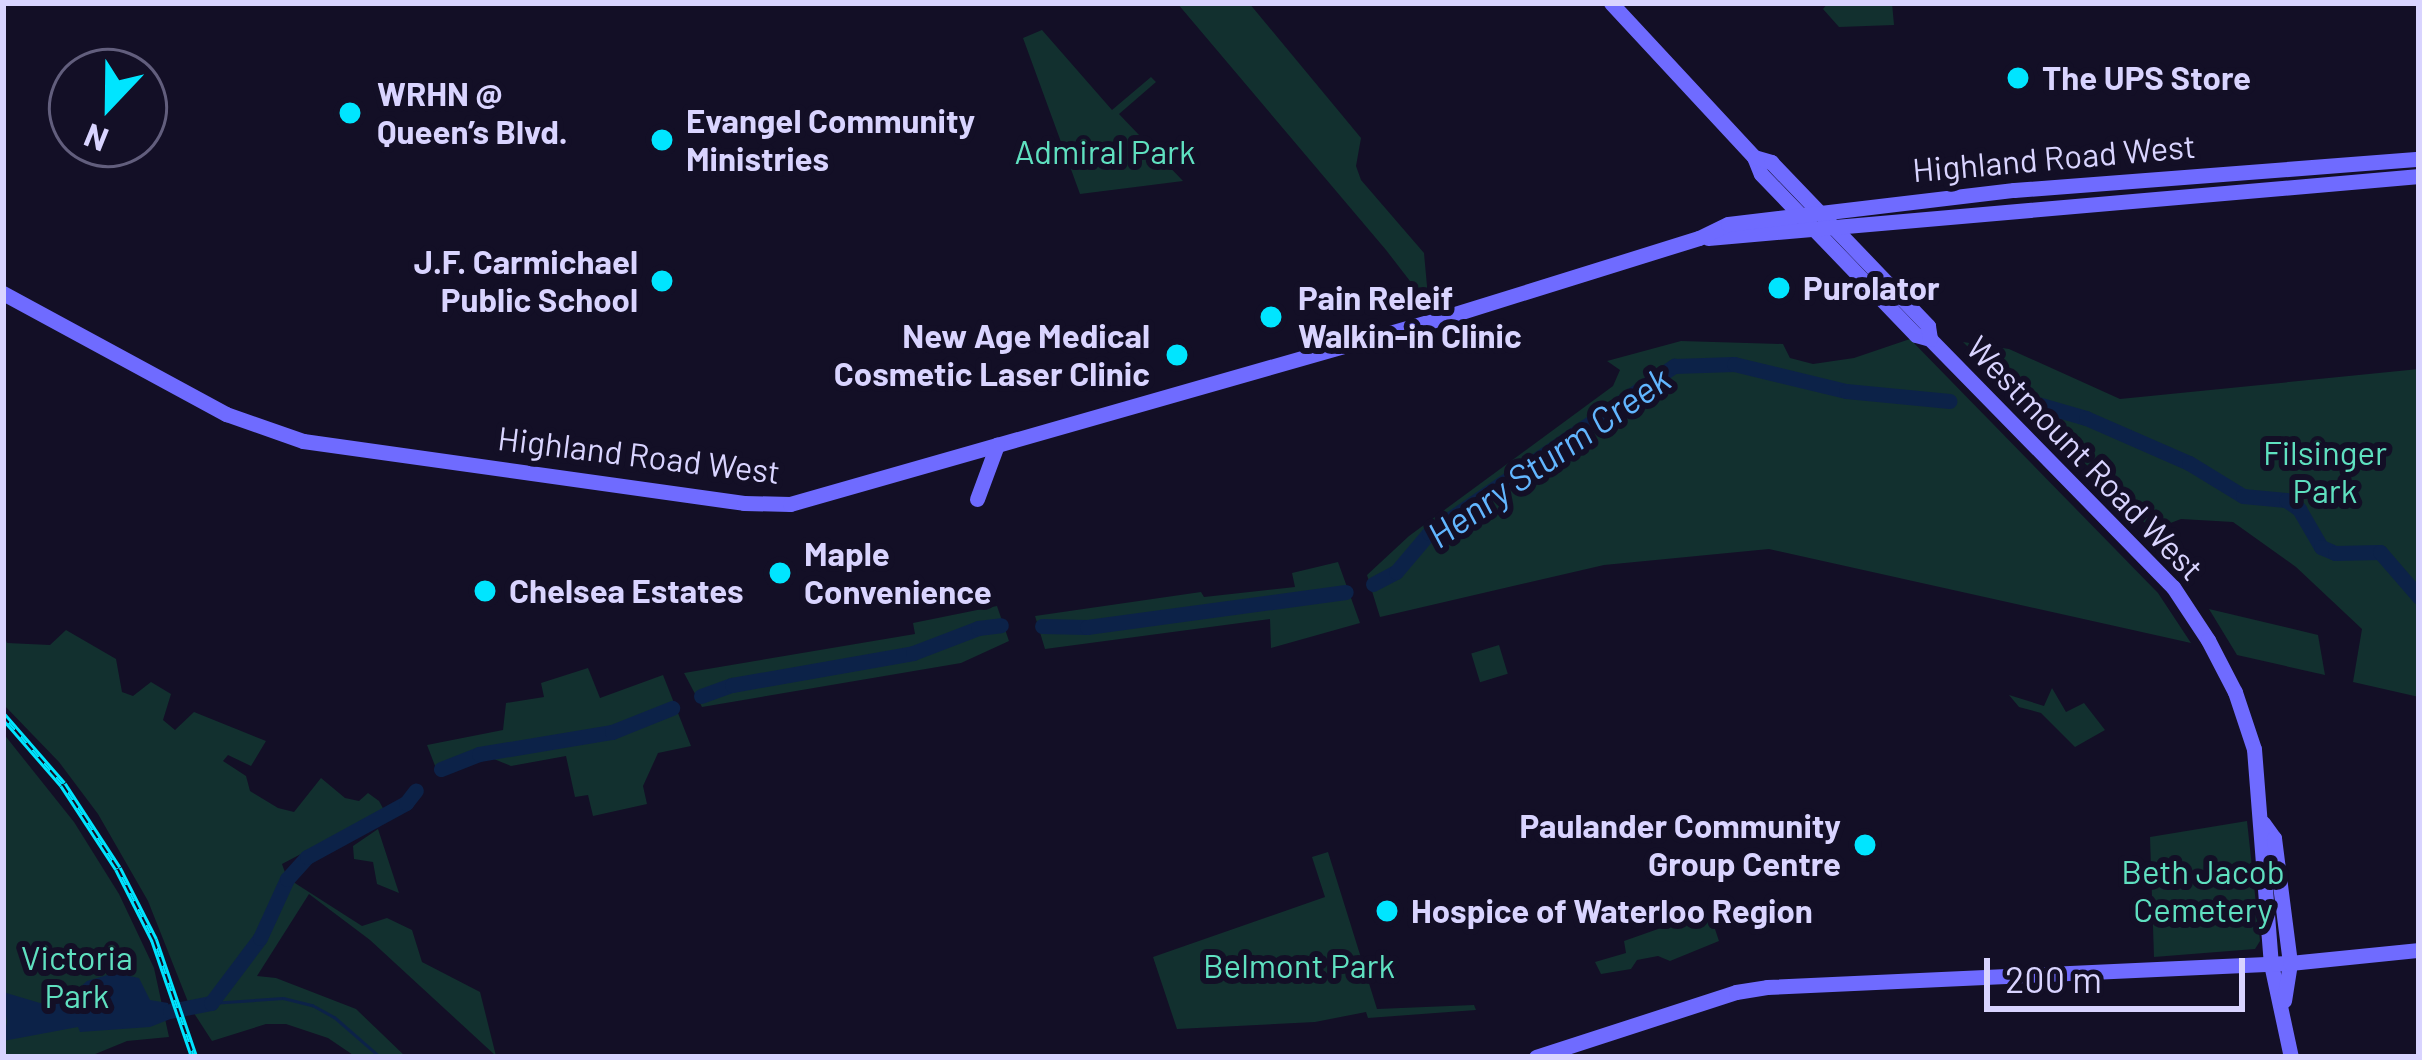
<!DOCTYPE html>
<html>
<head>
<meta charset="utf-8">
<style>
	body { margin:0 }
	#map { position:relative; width:2422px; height:1060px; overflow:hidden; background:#130f26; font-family:Barlow,sans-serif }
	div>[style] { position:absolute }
	.green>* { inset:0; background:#12302f; transform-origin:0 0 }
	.water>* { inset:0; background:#0c2248 }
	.stream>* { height:3px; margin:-1.5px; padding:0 1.5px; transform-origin:1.5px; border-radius:1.5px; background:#0c2248 }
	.river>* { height:15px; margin:-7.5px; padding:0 7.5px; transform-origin:7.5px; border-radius:7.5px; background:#0c2248 }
	.secondary>* { height:15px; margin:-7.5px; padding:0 7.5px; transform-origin:7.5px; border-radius:7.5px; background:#6f6bff }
	.rail>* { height:8px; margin-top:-4px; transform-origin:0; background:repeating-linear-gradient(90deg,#130f26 0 9px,#00e5ff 0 18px); box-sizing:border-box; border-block:3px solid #00e5ff }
	.dots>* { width:33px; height:33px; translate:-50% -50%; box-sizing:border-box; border:6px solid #130f26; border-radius:50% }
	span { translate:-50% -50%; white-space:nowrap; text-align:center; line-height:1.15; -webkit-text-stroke:12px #130f26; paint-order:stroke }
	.poi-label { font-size:33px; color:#d9d4ff; font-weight:700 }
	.left { translate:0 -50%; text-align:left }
	.right { translate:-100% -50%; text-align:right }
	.park-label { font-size:33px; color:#5fe0c0 }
	.street-label { font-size:33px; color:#d9d4ff }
	.water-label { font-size:36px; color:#62b6ff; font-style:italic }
	.frame { position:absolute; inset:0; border:6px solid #d9d4ff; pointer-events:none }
	.north { position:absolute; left:48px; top:48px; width:120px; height:120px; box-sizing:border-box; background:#130f26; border:3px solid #625e7d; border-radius:50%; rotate:202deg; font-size:33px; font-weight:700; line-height:48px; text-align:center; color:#d9d4ff }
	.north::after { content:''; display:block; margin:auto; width:42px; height:54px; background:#00e5ff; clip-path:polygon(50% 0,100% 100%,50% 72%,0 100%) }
	.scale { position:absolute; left:1984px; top:958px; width:261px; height:54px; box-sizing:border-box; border:6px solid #d9d4ff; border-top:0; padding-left:15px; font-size:36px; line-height:42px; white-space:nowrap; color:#d9d4ff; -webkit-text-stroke:9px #130f26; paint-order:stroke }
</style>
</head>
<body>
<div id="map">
	<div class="green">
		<div style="clip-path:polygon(1177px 3px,1249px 3px,1361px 138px,1356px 166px,1361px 180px,1424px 253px,1428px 297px,1417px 305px,1420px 294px,1386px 250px)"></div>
		<div style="clip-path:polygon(1828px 3px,1892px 3px,1894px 25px,1839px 27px,1823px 9px)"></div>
		<div style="clip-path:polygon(1042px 30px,1112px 110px,1151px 77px,1156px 82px,1119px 114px,1183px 181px,1080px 194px,1023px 38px)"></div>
		<div style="clip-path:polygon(1910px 339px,2158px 593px,2191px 643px,1769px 549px,1604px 565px,1380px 617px,1367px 575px,1409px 536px,1613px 386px,1620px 370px,1607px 361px,1681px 341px,1783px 344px,1790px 358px,1813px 364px,1854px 358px)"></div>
		<div style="clip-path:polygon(1963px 342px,2009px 349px,2120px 399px,2419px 369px,2419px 697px,2353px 682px,2362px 629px,2296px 567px,2233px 522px,2181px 519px,2152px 530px)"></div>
		<div style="clip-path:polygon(1338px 562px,1360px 623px,1271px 648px,1270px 619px,1045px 649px,1035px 616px,1201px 592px,1204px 597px,1295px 587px,1292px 573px)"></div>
		<div style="clip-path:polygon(997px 606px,1009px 641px,961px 663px,702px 707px,684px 673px,915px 634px,913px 623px)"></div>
		<div style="clip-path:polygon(2209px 609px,2318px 635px,2325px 675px,2237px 655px)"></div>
		<div style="clip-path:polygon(66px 630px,116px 659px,122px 692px,133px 696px,151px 682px,171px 694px,163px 720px,175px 730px,194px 712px,266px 741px,251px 766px,228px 755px,223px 761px,246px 776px,250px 791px,278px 808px,294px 812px,321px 778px,345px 798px,359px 801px,368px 793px,379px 801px,384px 810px,282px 864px,287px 878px,362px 926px,387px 918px,412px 930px,422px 962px,480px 992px,496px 1056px,370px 940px,309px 894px,257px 976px,276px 978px,356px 1009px,406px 1057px,356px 1057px,328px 1038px,286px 1024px,266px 1024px,212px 1041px,190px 1007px,148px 901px,98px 814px,59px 762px,3px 704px,3px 633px,7px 643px,50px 645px)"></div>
		<div style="left:1499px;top:645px;width:30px;height:29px;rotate:73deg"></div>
		<div style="clip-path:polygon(588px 668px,600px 698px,663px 675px,691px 746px,658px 753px,643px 786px,647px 804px,593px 816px,588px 795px,575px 797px,566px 756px,511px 766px,489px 757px,447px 769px,439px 776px,427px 745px,503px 730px,506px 703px,544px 697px,541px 683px)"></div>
		<div style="clip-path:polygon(2052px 688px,2066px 712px,2084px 703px,2105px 730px,2075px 747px,2041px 713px,2019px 707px,2009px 695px,2044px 706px)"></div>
		<div style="clip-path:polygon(3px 733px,74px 822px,119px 894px,154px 968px,169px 1037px,127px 1041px,88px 1057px,3px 1057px)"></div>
		<div style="clip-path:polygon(2247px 821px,2260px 941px,2255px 949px,2154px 957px,2150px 837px)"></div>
		<div style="clip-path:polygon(378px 829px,399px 893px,377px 884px,373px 862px,354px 859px,353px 846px)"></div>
		<div style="clip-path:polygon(1328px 852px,1377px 1009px,1474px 1005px,1476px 1010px,1368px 1018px,1366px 1012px,1315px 1022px,1177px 1029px,1153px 957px,1325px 897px,1312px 857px)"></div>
		<div style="clip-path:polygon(1709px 911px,1719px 941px,1670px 961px,1658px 956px,1637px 960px,1631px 969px,1601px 974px,1595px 962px,1626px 953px,1624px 941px)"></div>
	</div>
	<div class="water">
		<div style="clip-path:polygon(114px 973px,139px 978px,150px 1000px,168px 1003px,173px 1018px,150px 1027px,80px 1032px,78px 1027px,3px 1041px,7px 1022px,3px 992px,40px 1003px,67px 1002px,79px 999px,78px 989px,87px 981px)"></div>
	</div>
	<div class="stream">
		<div style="left:211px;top:1003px;width:72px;rotate:-4deg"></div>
		<div style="left:283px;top:998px;width:30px;rotate:14deg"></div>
		<div style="left:312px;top:1005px;width:25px;rotate:29deg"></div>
		<div style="left:334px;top:1017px;width:61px;rotate:41deg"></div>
	</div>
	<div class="river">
		<div style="left:2034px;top:403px;width:54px;rotate:16.1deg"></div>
		<div style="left:2086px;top:418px;width:112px;rotate:23.6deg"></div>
		<div style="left:2189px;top:463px;width:63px;rotate:31.4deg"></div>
		<div style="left:2243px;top:496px;width:43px;rotate:5.3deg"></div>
		<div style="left:2286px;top:500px;width:16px;rotate:35deg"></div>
		<div style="left:2299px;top:509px;width:44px;rotate:59.9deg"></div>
		<div style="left:2321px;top:547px;width:15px;rotate:23deg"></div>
		<div style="left:2335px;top:553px;width:45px;rotate:-1.3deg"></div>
		<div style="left:2380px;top:552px;width:60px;rotate:49.1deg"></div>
		<div style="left:1373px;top:584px;width:26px;rotate:-28deg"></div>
		<div style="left:1396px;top:572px;width:51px;rotate:-49.8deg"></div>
		<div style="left:1429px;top:533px;width:297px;rotate:-34.3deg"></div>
		<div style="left:1674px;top:366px;width:60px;rotate:-1.9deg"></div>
		<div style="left:1734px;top:364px;width:115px;rotate:13.6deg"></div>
		<div style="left:1846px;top:391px;width:104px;rotate:5.5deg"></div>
		<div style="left:1042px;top:626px;width:45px;rotate:1.3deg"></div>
		<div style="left:1087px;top:627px;width:261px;rotate:-7.7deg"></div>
		<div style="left:701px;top:696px;width:33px;rotate:-20deg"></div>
		<div style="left:732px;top:685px;width:184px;rotate:-10deg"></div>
		<div style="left:913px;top:653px;width:70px;rotate:-21deg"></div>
		<div style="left:978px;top:628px;width:23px;rotate:-7deg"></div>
		<div style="left:441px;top:769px;width:41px;rotate:-21.5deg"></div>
		<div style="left:479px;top:754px;width:135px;rotate:-9.4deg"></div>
		<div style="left:612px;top:732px;width:65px;rotate:-21.8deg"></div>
		<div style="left:170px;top:1011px;width:42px;rotate:-11deg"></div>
		<div style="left:211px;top:1003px;width:81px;rotate:-53deg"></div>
		<div style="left:260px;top:938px;width:65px;rotate:-65.4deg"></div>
		<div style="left:287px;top:879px;width:30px;rotate:-48deg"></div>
		<div style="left:307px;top:857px;width:113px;rotate:-28.6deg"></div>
		<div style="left:406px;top:803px;width:16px;rotate:-52deg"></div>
	</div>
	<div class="secondary">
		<div style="left:1611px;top:3px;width:210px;rotate:47.1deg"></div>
		<div style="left:1754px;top:157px;width:18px;rotate:68deg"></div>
		<div style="left:1761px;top:174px;width:223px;rotate:46.1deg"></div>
		<div style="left:1916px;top:335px;width:15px;rotate:16deg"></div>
		<div style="left:1930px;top:339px;width:347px;rotate:45.6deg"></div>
		<div style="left:2173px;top:587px;width:64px;rotate:56.6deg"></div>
		<div style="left:2208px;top:640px;width:59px;rotate:62.6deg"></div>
		<div style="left:2235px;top:692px;width:60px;rotate:71.6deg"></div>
		<div style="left:2254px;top:749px;width:216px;rotate:85.5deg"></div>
		<div style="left:2271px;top:964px;width:95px;rotate:77.9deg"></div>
		<div style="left:1754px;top:157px;width:18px;rotate:16deg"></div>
		<div style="left:1771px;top:162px;width:227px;rotate:46.2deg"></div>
		<div style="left:1928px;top:326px;width:13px;rotate:81deg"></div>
		<div style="left:1708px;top:238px;width:714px;rotate:-4.98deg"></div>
		<div style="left:3px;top:293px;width:254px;rotate:28.5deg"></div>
		<div style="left:226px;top:414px;width:82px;rotate:19.3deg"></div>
		<div style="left:303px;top:441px;width:445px;rotate:8deg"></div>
		<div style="left:744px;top:503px;width:46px;rotate:1.2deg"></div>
		<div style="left:790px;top:504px;width:678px;rotate:-15.92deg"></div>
		<div style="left:1442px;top:318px;width:269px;rotate:-17.3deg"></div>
		<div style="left:1699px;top:238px;width:32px;rotate:-26deg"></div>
		<div style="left:1728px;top:224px;width:288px;rotate:-6.8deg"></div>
		<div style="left:2014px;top:190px;width:406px;rotate:-4.4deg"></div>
		<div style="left:977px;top:499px;width:58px;rotate:-69.7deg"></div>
		<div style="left:2263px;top:823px;width:19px;rotate:54deg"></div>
		<div style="left:2274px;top:838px;width:126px;rotate:82.7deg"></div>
		<div style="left:2290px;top:963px;width:38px;rotate:99deg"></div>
		<div style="left:1536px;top:1057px;width:210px;rotate:-18deg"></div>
		<div style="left:1736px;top:992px;width:31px;rotate:-9deg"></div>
		<div style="left:1767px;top:987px;width:524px;rotate:-2.63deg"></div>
		<div style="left:2290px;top:963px;width:130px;rotate:-5.8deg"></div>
	</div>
	<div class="rail">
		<div style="left:3px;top:716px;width:91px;rotate:49deg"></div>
		<div style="left:63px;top:785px;width:100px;rotate:56.8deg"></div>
		<div style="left:118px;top:869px;width:80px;rotate:63.1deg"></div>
		<div style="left:154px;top:940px;width:124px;rotate:71.1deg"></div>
	</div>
	<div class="dots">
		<div style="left:2018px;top:78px;background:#00e5ff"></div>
		<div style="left:350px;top:113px;background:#00e5ff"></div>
		<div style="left:662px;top:140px;background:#00e5ff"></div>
		<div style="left:662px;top:281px;background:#00e5ff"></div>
		<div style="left:1779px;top:288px;background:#00e5ff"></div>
		<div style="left:1271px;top:317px;background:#00e5ff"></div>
		<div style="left:1177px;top:355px;background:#00e5ff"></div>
		<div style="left:780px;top:573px;background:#00e5ff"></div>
		<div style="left:485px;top:591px;background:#00e5ff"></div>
		<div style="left:1865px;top:845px;background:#00e5ff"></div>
		<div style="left:1387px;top:911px;background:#00e5ff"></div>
	</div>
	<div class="poi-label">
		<span class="left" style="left:2042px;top:78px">The UPS Store</span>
		<span class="left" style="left:377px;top:113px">WRHN @<br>Queen’s Blvd.</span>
		<span class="left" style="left:686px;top:140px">Evangel Community<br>Ministries</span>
		<span class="right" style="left:638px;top:281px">J.F. Carmichael<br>Public School</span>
		<span class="left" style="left:1803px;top:288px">Purolator</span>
		<span class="left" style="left:1298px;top:317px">Pain Releif<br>Walkin-in Clinic</span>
		<span class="right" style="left:1150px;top:355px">New Age Medical<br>Cosmetic Laser Clinic</span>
		<span class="left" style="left:804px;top:573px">Maple<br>Convenience</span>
		<span class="left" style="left:509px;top:591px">Chelsea Estates</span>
		<span class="right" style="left:1841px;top:845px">Paulander Community<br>Group Centre</span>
		<span class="left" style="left:1411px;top:911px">Hospice of Waterloo Region</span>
	</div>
	<div class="park-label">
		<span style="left:1105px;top:152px">Admiral Park</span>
		<span style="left:2325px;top:472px">Filsinger<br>Park</span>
		<span style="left:2203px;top:891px">Beth Jacob<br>Cemetery</span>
		<span style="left:77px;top:977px">Victoria<br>Park</span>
		<span style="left:1299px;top:966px">Belmont Park</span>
	</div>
	<div class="street-label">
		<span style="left:2054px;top:158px;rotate:-5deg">Highland Road West</span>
		<span style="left:639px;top:455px;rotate:7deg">Highland Road West</span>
		<span style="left:2085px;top:458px;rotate:46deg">Westmount Road West</span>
	</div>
	<div class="water-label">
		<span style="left:1548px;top:456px;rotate:-35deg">Henry Sturm Creek</span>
	</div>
	<div class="frame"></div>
	<div class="north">N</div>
	<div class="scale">200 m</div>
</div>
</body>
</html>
